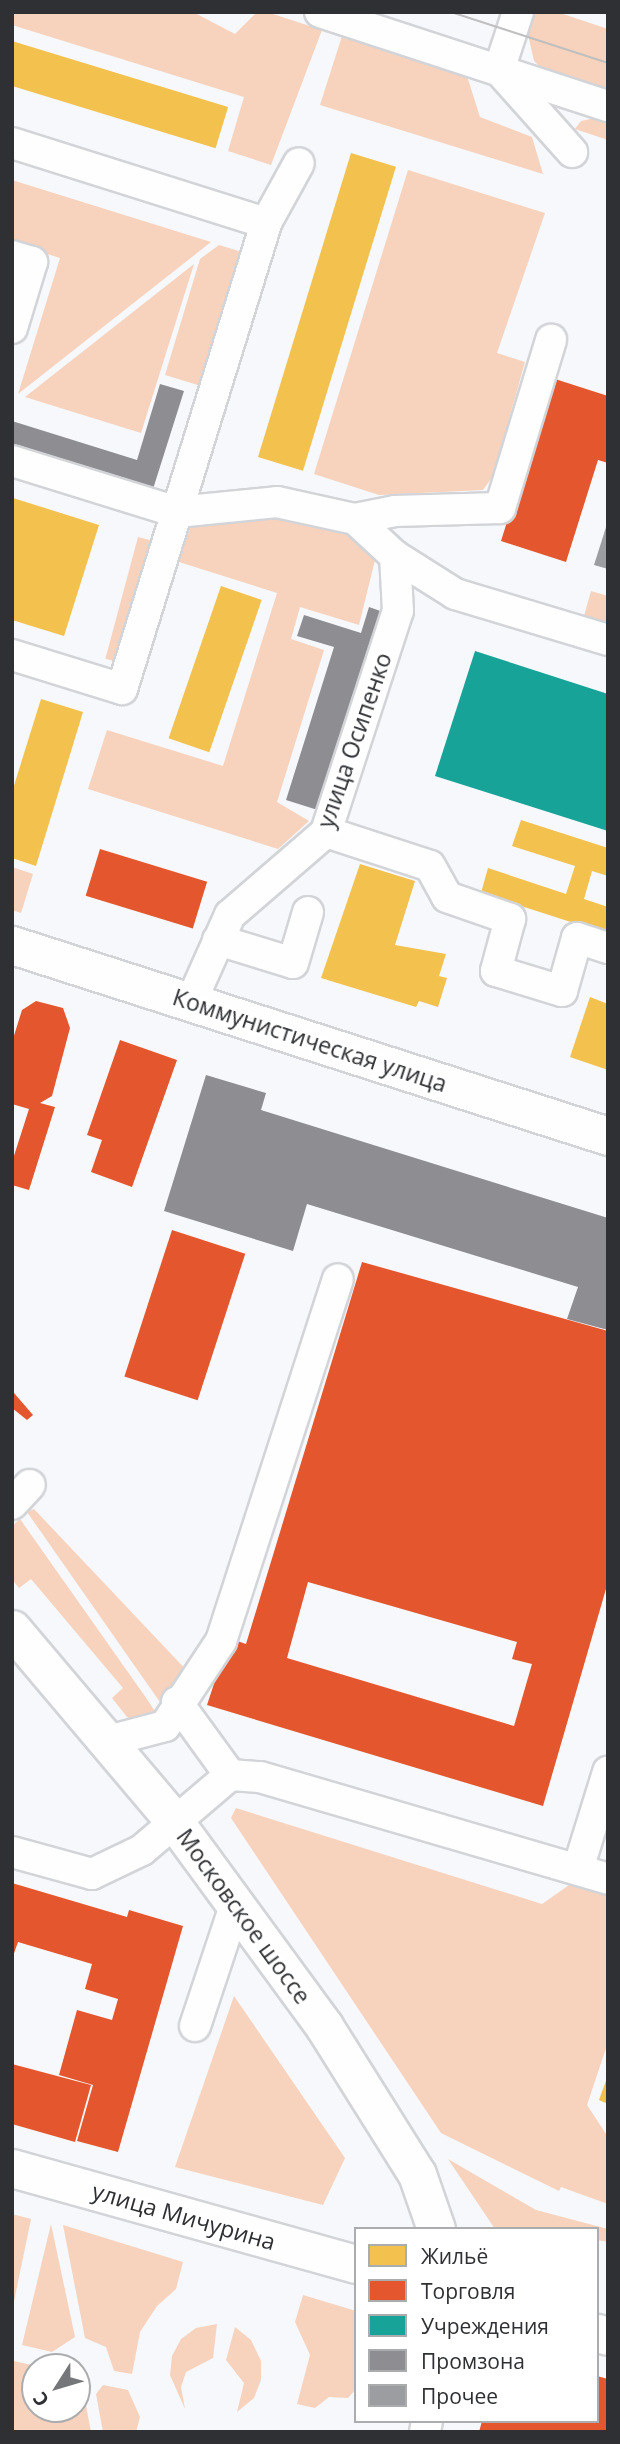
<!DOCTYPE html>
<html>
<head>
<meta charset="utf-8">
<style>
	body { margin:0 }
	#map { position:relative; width:620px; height:2444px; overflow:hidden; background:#f6f8fc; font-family:"Open Sans",sans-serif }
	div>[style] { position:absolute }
	.green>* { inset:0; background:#f7d2bd; transform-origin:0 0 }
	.homes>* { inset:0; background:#f2c14e; transform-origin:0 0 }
	.shops>* { inset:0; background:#e4572e; transform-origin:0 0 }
	.public>* { inset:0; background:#17a398 }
	.industry>* { inset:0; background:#8d8d92 }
	.building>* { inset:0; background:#9c9da0 }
	.roads { filter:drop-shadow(2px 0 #d2d4d8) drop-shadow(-2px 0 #d2d4d8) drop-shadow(0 2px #d2d4d8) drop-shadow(0 -2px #d2d4d8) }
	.minor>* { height:30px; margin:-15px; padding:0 15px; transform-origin:15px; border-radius:15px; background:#fefeff }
	.major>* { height:37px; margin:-18.5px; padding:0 18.5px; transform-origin:18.5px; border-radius:18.5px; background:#fefeff }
	.tram>* { height:2px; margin:-1px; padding:0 1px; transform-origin:1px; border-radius:1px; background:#bfbfc0 }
	span { translate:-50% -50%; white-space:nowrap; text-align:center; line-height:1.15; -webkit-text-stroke:7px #fff; paint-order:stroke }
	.street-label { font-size:23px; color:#2e3033 }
	.frame { position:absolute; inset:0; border:14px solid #2e3033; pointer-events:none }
	.legend { position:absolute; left:354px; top:2227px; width:245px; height:196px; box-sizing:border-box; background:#fff; border:2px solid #abacad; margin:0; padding:9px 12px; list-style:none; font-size:21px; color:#2e3033 }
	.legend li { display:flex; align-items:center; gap:14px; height:35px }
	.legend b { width:35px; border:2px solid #abacad }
	.north { position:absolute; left:21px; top:2353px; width:70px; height:70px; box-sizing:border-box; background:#fff; border:2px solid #abacad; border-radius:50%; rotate:233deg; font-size:19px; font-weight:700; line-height:28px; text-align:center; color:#2e3033 }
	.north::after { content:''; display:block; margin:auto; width:24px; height:32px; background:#747679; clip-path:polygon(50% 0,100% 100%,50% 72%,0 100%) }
</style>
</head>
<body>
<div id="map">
	<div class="green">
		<div style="clip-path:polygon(12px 12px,193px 12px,235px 34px,257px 12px,267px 12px,322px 30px,271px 165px,228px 151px,244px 97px,12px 25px)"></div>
		<div style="clip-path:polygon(530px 12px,557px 12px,608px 29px,608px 91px,544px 71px,534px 61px,527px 30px)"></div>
		<div style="clip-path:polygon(342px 36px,467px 76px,480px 117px,532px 137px,543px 174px,320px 105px)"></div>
		<div style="clip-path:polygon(595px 118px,608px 122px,608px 140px,575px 129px,581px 121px)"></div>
		<div style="clip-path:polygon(408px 170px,545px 213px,497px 353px,525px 362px,493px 476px,483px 490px,379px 495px,314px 474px)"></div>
		<div style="clip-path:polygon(12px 180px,211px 242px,18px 394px,60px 258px,12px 243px)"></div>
		<div style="clip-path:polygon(219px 245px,242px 252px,201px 386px,165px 375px,200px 259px)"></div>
		<div style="clip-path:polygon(194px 264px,141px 433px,25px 397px)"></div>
		<div style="clip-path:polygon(275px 516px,349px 528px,376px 556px,359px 625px,300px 607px,291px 639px,324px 650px,277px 802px,309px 821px,278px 849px,88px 789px,107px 730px,223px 766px,277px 593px,179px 562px,191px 526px)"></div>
		<div style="left:138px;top:537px;width:23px;height:126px;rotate:15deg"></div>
		<div style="clip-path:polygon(591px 591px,608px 596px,608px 624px,584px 616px)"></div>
		<div style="clip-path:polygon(12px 867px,33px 874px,21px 913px,12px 910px)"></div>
		<div style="clip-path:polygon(34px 1509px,191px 1675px,162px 1705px,27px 1512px)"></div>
		<div style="clip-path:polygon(20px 1519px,149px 1702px,157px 1715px,135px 1721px,127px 1717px,112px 1698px,123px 1688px,31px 1579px,19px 1588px,12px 1579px,12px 1526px)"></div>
		<div style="clip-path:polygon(236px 1808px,542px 1904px,572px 1883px,608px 1895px,608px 2042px,587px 2105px,608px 2137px,608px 2204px,561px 2187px,559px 2191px,441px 2133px,231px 1818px)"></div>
		<div style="clip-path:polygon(234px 1996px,345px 2158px,323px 2205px,175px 2167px)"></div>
		<div style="clip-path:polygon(448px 2159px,536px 2210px,608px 2229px,608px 2242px,597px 2240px,597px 2229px,495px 2229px)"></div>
		<div style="clip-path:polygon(12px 2214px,31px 2219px,12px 2311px)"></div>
		<div style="clip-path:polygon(51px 2224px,75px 2337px,52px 2352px,22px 2345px)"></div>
		<div style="clip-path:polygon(63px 2225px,183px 2262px,176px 2289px,157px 2306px,140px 2332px,132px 2374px,114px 2371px,106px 2347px,85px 2338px)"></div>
		<div style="clip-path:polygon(303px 2295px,356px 2311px,356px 2389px,348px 2398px,329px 2397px,315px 2408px,297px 2404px,310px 2355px,295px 2322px)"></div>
		<div style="clip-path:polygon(217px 2324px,213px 2358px,186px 2372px,181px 2387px,185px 2409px,170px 2375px,172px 2356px,181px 2339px,196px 2328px)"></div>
		<div style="clip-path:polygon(235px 2327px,251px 2340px,261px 2361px,261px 2380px,254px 2398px,237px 2412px,244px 2383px,226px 2360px)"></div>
		<div style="clip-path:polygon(14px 2361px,40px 2367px,35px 2367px,35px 2409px,77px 2409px,77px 2394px,84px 2395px,91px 2432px,12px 2432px)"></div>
		<div style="clip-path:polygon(103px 2385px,128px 2390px,140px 2417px,136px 2432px,103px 2432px,96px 2394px)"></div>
	</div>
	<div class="homes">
		<div style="left:12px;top:41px;width:226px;height:43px;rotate:17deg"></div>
		<div style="left:351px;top:153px;width:47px;height:318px;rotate:17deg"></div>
		<div style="clip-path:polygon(13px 498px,99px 525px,64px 636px,12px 620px)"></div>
		<div style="left:221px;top:586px;width:43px;height:161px;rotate:19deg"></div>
		<div style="clip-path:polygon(41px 699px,83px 712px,36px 866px,12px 858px,12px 792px)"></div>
		<div style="clip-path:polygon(521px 820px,608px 848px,608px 876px,592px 871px,584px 899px,608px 907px,608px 934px,481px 893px,488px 868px,566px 894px,575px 866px,512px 846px)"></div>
		<div style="clip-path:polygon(360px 864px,415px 881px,395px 945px,446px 954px,439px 976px,447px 978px,438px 1007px,419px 1001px,416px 1007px,321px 978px)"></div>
		<div style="clip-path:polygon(590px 997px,608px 1004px,608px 1070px,570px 1057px)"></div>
		<div style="clip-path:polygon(607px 2078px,608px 2078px,608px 2104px,599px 2100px)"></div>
	</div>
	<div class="shops">
		<div style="clip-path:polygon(552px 378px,608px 396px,608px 463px,598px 460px,566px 562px,501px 541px)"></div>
		<div style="left:100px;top:849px;width:112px;height:49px;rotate:17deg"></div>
		<div style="clip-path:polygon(36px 1001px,63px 1008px,70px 1028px,52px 1096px,40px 1103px,55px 1107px,29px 1190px,12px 1185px,12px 1162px,29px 1109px,12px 1104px,12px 1042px,22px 1010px)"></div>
		<div style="clip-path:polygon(120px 1040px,177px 1060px,132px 1187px,91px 1172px,102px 1140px,87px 1135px)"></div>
		<div style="left:172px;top:1230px;width:77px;height:154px;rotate:18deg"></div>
		<div style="clip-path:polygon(evenodd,362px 1262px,608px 1331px,608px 1582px,543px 1806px,207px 1705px,229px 1638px,246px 1644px,362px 1262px,308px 1582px,517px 1642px,512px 1659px,532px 1664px,514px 1726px,287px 1658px,308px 1582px)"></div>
		<div style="clip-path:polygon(14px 1393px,33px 1415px,27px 1420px,12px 1408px)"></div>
		<div style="clip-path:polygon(12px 1883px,127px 1917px,129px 1910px,183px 1926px,118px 2152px,77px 2141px,93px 2085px,59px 2075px,77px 2010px,112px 2020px,118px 1999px,85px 1989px,92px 1964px,18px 1942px,12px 1959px)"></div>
		<div style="clip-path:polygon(12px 2064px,91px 2085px,75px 2142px,12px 2124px)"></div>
		<div style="clip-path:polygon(597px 2376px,608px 2379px,608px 2432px,479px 2432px,482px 2421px,597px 2421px)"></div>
	</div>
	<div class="public">
		<div style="clip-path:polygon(475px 651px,608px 694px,608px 831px,435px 776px)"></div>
	</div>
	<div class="industry">
		<div style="clip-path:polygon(160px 384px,184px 391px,153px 489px,12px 445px,12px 421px,137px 460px)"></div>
		<div style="clip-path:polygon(369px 607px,386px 613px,324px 812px,286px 800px,334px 647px,297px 636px,304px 615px,361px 633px)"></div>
		<div style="clip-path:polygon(206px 1075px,266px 1093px,261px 1110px,608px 1218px,608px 1330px,567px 1319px,578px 1287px,307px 1204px,293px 1251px,164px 1211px)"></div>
	</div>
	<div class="building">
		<div style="clip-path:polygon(607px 524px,608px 525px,608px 569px,594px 565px)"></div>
	</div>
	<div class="roads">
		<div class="minor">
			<div style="left:320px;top:12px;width:303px;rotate:18.1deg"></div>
			<div style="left:518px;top:12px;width:61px;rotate:108.1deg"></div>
			<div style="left:499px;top:70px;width:110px;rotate:48.3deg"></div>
			<div style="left:12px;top:143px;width:266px;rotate:17.5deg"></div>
			<div style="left:12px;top:256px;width:21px;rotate:17deg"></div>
			<div style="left:32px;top:262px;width:69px;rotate:106.9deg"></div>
			<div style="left:12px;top:461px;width:173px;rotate:17.2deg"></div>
			<div style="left:177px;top:512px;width:100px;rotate:-5.7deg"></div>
			<div style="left:277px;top:502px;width:80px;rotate:12.3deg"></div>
			<div style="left:355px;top:519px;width:54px;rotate:42.8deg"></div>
			<div style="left:395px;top:556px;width:71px;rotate:32.3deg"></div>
			<div style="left:455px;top:594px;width:160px;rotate:16.7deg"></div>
			<div style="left:355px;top:519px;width:41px;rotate:-11.3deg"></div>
			<div style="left:395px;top:511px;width:105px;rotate:-1.6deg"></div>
			<div style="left:500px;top:508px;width:176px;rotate:-73.1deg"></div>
			<div style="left:12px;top:655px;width:115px;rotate:17.2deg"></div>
			<div style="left:122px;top:689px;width:488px;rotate:-72.8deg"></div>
			<div style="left:266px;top:223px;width:68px;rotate:-61.2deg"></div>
			<div style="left:326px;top:832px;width:109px;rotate:18.1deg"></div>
			<div style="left:430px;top:866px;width:35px;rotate:61deg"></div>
			<div style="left:447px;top:897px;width:67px;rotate:19.2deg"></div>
			<div style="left:510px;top:919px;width:54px;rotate:105.1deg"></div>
			<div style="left:496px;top:971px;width:69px;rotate:16.9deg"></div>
			<div style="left:562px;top:991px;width:55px;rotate:-74.2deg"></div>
			<div style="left:577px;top:938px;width:33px;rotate:18deg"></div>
			<div style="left:218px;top:940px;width:78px;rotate:17deg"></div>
			<div style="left:293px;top:963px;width:53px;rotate:-73.6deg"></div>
			<div style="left:191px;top:1002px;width:95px;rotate:-65.9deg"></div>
			<div style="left:230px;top:915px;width:127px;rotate:-40.8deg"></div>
			<div style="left:326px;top:832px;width:232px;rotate:-72deg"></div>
			<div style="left:398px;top:611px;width:55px;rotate:-93.1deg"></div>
			<div style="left:12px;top:1504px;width:26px;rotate:-47deg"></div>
			<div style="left:177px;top:1702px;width:90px;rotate:54deg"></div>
			<div style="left:108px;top:1741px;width:59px;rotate:-14.7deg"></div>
			<div style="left:165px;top:1726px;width:102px;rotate:-56.6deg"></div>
			<div style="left:221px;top:1641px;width:380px;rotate:-72.1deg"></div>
			<div style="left:12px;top:1852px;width:83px;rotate:15.4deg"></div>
			<div style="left:92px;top:1874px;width:55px;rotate:-25.6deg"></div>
			<div style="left:142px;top:1850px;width:116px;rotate:-40.4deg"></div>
			<div style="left:230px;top:1775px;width:30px;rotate:4deg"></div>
			<div style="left:260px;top:1777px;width:363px;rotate:16.3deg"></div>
			<div style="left:578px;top:1869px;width:102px;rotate:-72.8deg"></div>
			<div style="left:195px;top:2026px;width:130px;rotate:-71.6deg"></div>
			<div style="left:425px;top:2432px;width:11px;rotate:-80deg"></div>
		</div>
		<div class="major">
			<div style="left:12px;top:945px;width:626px;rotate:17.77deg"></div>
			<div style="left:12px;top:1629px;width:251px;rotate:49.8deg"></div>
			<div style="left:174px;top:1821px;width:254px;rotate:53.8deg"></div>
			<div style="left:324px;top:2026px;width:175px;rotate:57.9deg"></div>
			<div style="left:417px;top:2174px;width:58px;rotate:70.9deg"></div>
			<div style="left:12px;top:2168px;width:357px;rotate:15.6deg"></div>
			<div style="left:597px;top:2333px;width:11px;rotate:15deg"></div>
		</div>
	</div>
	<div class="tram">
		<div style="left:451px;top:12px;width:165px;rotate:18deg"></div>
	</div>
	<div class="street-label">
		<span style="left:354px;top:740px;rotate:-71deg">улица Осипенко</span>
		<span style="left:310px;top:1040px;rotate:18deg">Коммунистическая улица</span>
		<span style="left:244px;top:1916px;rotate:54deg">Московское шоссе</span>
		<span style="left:184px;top:2216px;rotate:16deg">улица Мичурина</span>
	</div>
	<div class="frame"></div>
	<ul class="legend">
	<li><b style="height:19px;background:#f2c14e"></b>Жильё</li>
	<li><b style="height:19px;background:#e4572e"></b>Торговля</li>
	<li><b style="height:19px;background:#17a398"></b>Учреждения</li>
	<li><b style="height:19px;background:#8d8d92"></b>Промзона</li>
	<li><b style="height:19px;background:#9c9da0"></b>Прочее</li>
	</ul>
	<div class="north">С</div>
</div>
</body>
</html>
